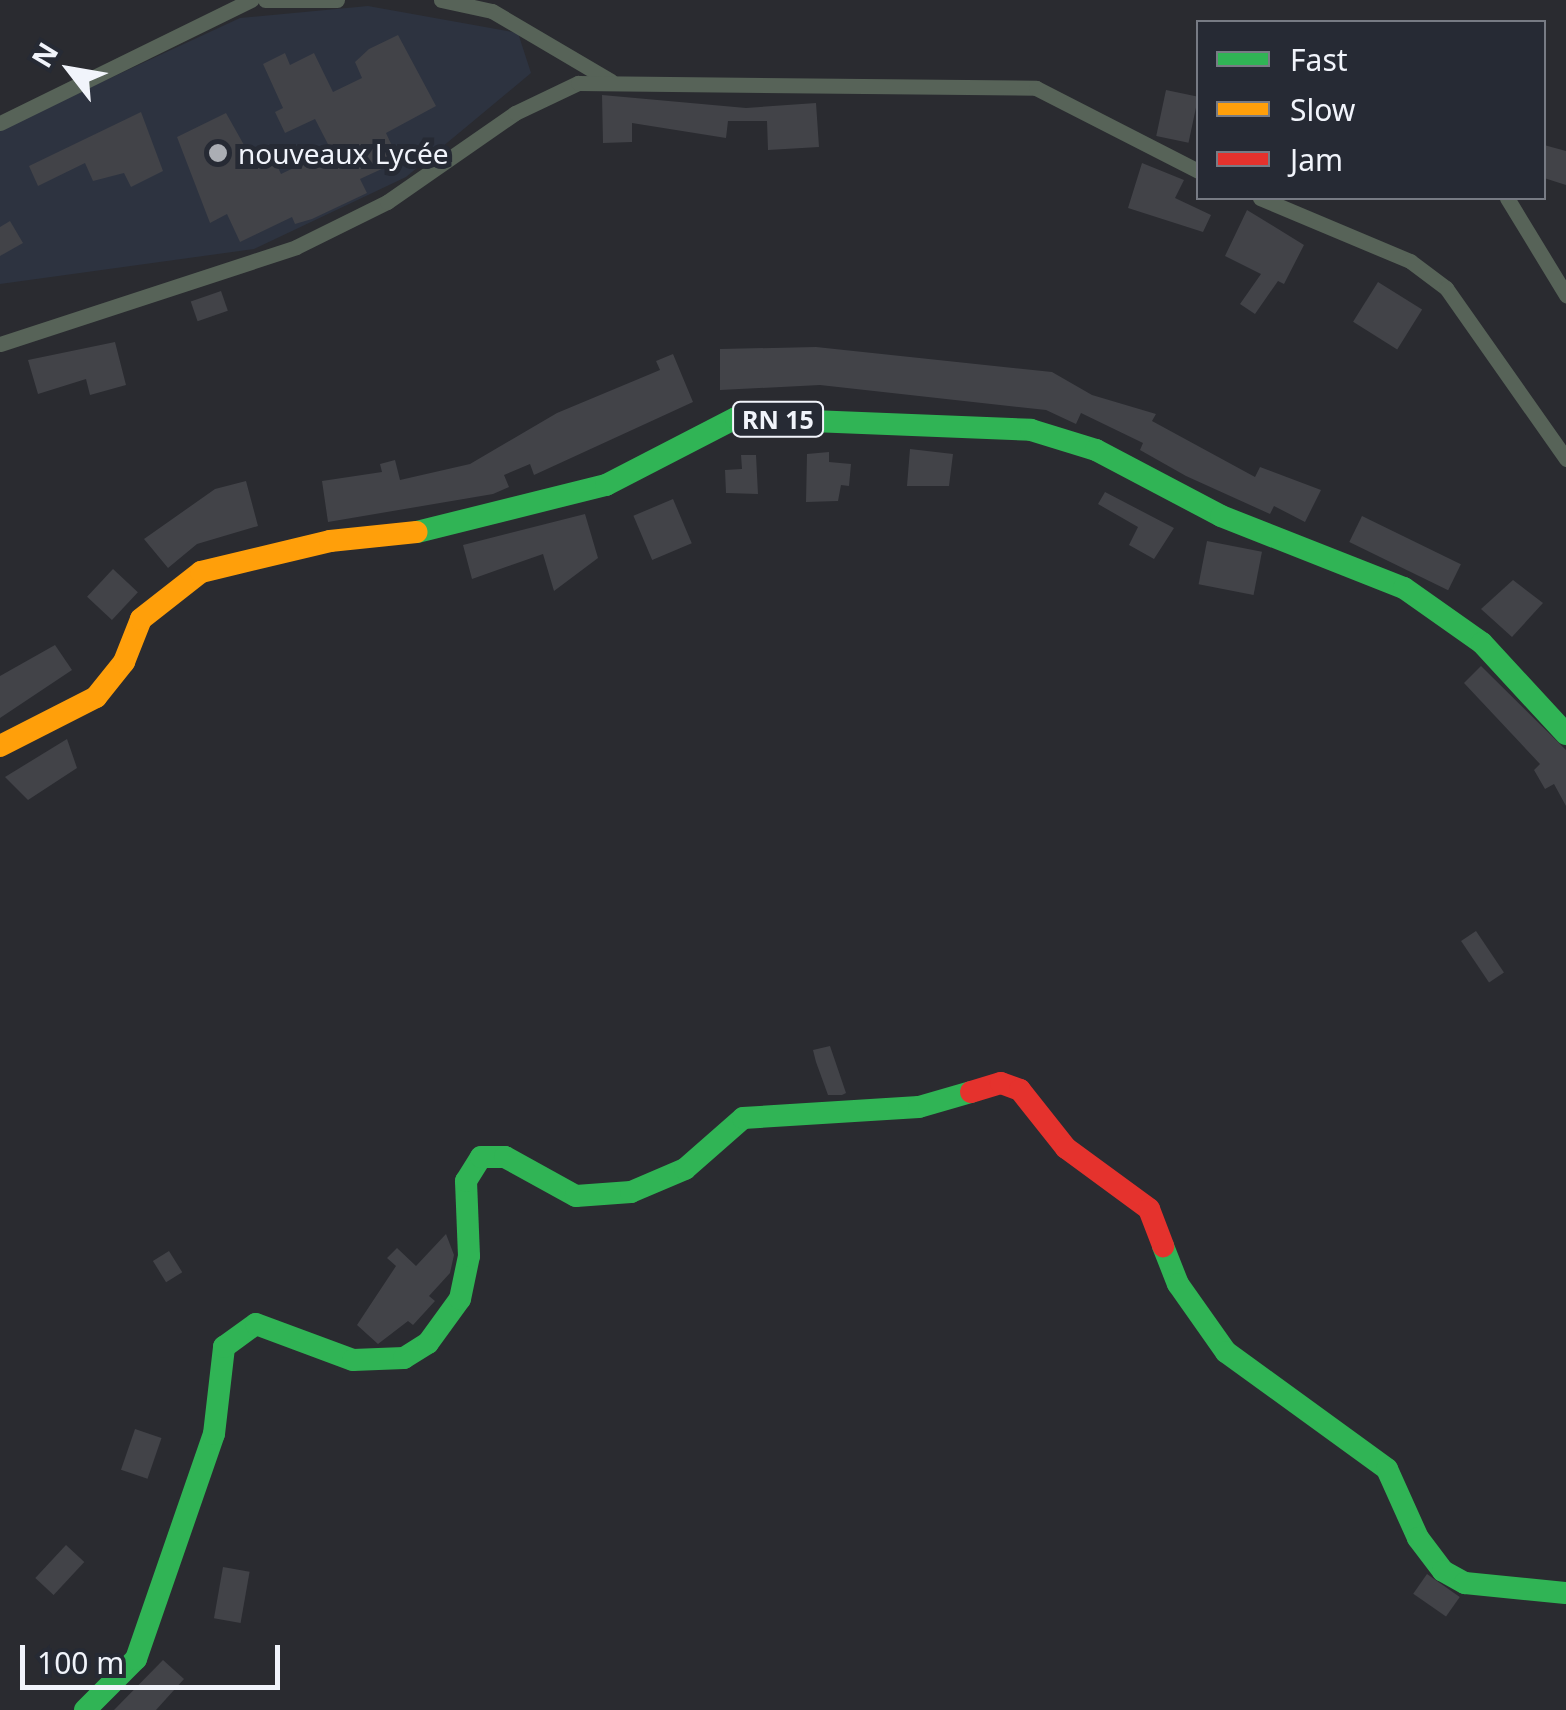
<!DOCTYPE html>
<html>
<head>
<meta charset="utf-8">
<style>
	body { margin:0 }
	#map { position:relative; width:1566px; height:1710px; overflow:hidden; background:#2a2b30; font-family:"Noto Sans",sans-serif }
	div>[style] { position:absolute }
	.built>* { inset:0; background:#2d3340 }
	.building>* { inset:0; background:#424348; transform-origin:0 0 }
	.street>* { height:15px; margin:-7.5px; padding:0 7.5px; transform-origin:7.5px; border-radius:7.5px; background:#576358 }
	.fast>* { height:22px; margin:-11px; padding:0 11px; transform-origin:11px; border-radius:11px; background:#30b455 }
	.slow>* { height:22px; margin:-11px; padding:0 11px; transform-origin:11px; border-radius:11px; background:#ff9f0a }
	.jam>* { height:22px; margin:-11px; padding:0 11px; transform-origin:11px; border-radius:11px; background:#e5322d }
	.dots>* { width:28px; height:28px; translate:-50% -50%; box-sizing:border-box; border:5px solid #262a34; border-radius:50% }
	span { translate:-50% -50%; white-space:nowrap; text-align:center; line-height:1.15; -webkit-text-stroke:10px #262a34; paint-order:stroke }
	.shield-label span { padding:2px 8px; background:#262a34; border:2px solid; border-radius:8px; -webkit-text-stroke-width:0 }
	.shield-label { font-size:25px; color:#f1f4fb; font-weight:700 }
	.poi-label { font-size:28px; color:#f1f4fb }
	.left { translate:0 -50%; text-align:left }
	.legend { position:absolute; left:1196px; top:20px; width:350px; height:180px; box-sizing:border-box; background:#262a34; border:2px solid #777b84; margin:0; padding:12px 18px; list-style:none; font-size:30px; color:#f1f4fb }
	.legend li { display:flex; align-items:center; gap:20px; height:50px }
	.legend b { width:50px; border:2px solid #777b84 }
	.north { position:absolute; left:20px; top:20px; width:100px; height:100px; -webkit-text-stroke:8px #262a34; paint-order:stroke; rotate:301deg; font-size:28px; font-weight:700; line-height:40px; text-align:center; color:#f1f4fb }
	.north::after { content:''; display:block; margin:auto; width:35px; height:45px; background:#f1f4fb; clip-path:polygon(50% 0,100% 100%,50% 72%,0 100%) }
	.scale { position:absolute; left:20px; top:1645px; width:260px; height:45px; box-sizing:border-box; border:5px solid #f1f4fb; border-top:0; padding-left:12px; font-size:30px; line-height:35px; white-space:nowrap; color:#f1f4fb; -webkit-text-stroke:8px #262a34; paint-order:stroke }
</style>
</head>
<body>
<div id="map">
	<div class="built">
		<div style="clip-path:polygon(368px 6px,518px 33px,531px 73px,406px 177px,254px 249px,0 284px,0 129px,240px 18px)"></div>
	</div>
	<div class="building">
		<div style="clip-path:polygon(398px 35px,436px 106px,386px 133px,399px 161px,360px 179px,367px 193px,312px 219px,295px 224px,292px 217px,240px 242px,227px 214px,210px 223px,177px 137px,226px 113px,257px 168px,274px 159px,281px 174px,331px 150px,315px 119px,285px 133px,275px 112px,283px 108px,263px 64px,285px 53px,290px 65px,314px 53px,333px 92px,362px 78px,355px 62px,369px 49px)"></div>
		<div style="left:1166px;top:90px;width:33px;height:47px;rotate:12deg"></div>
		<div style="clip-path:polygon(602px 95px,746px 108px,816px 103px,819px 147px,768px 150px,767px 121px,728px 121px,726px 138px,632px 123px,632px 142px,603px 143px)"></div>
		<div style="clip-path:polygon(141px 112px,163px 171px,131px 187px,124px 173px,93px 181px,85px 163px,38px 186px,29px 166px)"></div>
		<div style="clip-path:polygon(1544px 145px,1566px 151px,1566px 185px,1544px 178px)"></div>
		<div style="clip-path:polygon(1142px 163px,1184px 180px,1175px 198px,1211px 215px,1203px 232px,1128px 208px)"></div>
		<div style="clip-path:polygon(1247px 210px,1304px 245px,1284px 284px,1278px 281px,1255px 314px,1240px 304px,1261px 274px,1225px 256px)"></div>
		<div style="clip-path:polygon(10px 221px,23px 243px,0 256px,0 227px)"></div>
		<div style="left:1378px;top:282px;width:52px;height:47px;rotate:32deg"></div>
		<div style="left:221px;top:291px;width:21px;height:32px;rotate:71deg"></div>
		<div style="clip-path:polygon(115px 342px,126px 385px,90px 395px,86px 379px,38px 394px,28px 360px)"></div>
		<div style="clip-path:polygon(816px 347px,1052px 372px,1092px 395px,1156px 414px,1152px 421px,1255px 477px,1260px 467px,1321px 490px,1305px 522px,1274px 506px,1270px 514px,1186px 476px,1140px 450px,1143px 443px,1081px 413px,1076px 424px,1046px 410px,820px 385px,720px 390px,720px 349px)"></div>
		<div style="clip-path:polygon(673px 354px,693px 402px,534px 475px,530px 464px,504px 475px,509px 487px,493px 494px,328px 522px,322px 481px,382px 472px,380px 464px,395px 460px,400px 480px,470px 464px,557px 413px,660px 370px,656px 361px)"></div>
		<div style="clip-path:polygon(910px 449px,953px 454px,949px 486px,907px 486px)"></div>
		<div style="clip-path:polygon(829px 452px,829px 462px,851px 464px,849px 486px,841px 485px,838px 501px,806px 502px,807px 454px)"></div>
		<div style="clip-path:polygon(741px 455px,756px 455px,758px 494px,726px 493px,725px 470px,742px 469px)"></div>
		<div style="clip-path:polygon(246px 481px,258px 526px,197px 544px,168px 568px,144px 539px,215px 489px)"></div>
		<div style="clip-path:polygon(1105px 492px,1174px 528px,1154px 559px,1129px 545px,1138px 527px,1098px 504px)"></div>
		<div style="left:673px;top:499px;width:48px;height:43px;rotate:67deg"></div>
		<div style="clip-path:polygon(585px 514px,598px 558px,554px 591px,543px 554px,472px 579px,463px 545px)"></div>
		<div style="left:1362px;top:516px;width:110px;height:29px;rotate:26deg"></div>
		<div style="left:1207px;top:541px;width:56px;height:44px;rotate:11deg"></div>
		<div style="left:113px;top:569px;width:34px;height:38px;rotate:43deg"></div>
		<div style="clip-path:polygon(1513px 580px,1543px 603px,1512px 637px,1481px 609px)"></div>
		<div style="clip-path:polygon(55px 645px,72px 670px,0 718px,0 676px)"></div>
		<div style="clip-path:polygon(1481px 666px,1566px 750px,1566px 806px,1554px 784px,1545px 789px,1534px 770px,1540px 764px,1464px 683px)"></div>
		<div style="clip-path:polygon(67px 739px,77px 768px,28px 800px,5px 777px)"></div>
		<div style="left:1476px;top:931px;width:50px;height:18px;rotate:56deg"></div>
		<div style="clip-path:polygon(830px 1046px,846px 1093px,842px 1095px,828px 1095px,816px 1062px,813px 1050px)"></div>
		<div style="clip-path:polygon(446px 1234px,454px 1255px,450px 1273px,429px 1296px,435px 1301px,413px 1325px,408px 1321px,378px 1344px,357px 1325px,396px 1266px,387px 1258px,397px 1248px,416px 1266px)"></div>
		<div style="left:169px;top:1251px;width:25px;height:19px;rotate:58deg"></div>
		<div style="left:135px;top:1429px;width:28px;height:43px;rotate:19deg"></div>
		<div style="left:66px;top:1545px;width:25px;height:45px;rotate:43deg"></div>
		<div style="left:223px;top:1567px;width:27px;height:52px;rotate:10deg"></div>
		<div style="left:1427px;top:1574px;width:40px;height:24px;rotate:35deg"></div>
		<div style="clip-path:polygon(163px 1660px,184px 1679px,156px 1710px,114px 1710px)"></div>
	</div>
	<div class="street">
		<div style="left:265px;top:0;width:72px"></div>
		<div style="left:441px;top:0;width:52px;rotate:12.2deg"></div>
		<div style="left:492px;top:11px;width:138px;rotate:30.5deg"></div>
		<div style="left:0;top:123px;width:280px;rotate:-26.1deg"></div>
		<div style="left:1260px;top:198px;width:163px;rotate:22.8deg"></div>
		<div style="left:1410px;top:261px;width:45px;rotate:36.9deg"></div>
		<div style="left:1446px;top:288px;width:209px;rotate:54.9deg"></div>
		<div style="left:1507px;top:198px;width:114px;rotate:58.7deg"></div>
		<div style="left:0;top:344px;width:311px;rotate:-18.1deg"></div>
		<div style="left:296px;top:247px;width:102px;rotate:-26.3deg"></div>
		<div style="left:387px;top:202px;width:156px;rotate:-34.8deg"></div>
		<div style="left:515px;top:113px;width:70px;rotate:-25.5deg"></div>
		<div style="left:578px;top:83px;width:458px;rotate:0.6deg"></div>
		<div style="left:1036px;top:88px;width:182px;rotate:27.1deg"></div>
	</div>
	<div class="fast">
		<div style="left:417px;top:532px;width:195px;rotate:-14deg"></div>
		<div style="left:606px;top:485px;width:146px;rotate:-27.3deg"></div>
		<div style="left:736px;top:418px;width:295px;rotate:2.3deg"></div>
		<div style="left:1031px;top:430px;width:68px;rotate:17.1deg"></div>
		<div style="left:1096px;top:450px;width:141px;rotate:27.8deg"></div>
		<div style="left:1221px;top:516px;width:197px;rotate:21.5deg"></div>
		<div style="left:1404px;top:588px;width:95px;rotate:35.2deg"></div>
		<div style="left:1482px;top:643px;width:124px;rotate:47.3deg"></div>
		<div style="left:1163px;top:1246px;width:41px;rotate:68.5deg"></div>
		<div style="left:1178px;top:1284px;width:83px;rotate:54.8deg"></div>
		<div style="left:1226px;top:1352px;width:199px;rotate:36deg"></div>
		<div style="left:1387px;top:1469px;width:76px;rotate:65.8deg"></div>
		<div style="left:1418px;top:1538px;width:41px;rotate:52.9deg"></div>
		<div style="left:1443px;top:1571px;width:25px;rotate:29deg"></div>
		<div style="left:1465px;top:1583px;width:101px;rotate:5.7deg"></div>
		<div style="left:85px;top:1710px;width:72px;rotate:-45deg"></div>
		<div style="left:136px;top:1659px;width:238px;rotate:-70.9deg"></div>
		<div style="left:214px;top:1434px;width:88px;rotate:-83.4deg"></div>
		<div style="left:224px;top:1347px;width:39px;rotate:-36deg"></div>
		<div style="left:256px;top:1324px;width:103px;rotate:20.4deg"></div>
		<div style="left:353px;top:1360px;width:51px;rotate:-2.2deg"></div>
		<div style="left:404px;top:1358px;width:28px;rotate:-32deg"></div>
		<div style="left:428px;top:1343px;width:54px;rotate:-54deg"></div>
		<div style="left:460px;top:1299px;width:44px;rotate:-78.2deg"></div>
		<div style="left:469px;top:1256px;width:75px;rotate:-92.3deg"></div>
		<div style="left:466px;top:1181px;width:28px;rotate:-58deg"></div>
		<div style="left:481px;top:1157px;width:24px"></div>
		<div style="left:505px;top:1157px;width:81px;rotate:28.8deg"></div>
		<div style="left:576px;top:1196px;width:55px;rotate:-4.2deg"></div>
		<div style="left:631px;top:1192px;width:59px;rotate:-23.1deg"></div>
		<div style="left:685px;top:1169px;width:77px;rotate:-41.3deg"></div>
		<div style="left:743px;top:1118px;width:176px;rotate:-3.6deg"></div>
		<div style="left:919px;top:1107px;width:54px;rotate:-16.1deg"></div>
	</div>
	<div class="slow">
		<div style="left:0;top:746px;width:108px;rotate:-27deg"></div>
		<div style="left:96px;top:697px;width:45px;rotate:-51.3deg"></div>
		<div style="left:124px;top:662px;width:46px;rotate:-68.4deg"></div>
		<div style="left:141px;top:619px;width:76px;rotate:-38.1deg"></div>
		<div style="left:201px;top:572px;width:133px;rotate:-13.5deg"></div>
		<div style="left:330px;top:541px;width:87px;rotate:-5.9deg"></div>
	</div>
	<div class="jam">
		<div style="left:971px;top:1092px;width:31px;rotate:-17deg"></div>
		<div style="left:1001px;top:1083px;width:20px;rotate:20deg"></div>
		<div style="left:1020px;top:1090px;width:74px;rotate:51.6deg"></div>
		<div style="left:1066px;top:1148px;width:103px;rotate:36.3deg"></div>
		<div style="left:1149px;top:1209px;width:40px;rotate:69deg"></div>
	</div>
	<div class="dots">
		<div style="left:218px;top:153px;background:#abaeb4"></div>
	</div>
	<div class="shield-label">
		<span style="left:778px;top:419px">RN 15</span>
	</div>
	<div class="poi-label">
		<span class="left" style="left:238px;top:153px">nouveaux Lycée</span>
	</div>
	<ul class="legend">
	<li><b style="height:12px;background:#30b455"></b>Fast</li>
	<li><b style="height:12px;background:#ff9f0a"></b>Slow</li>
	<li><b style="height:12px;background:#e5322d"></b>Jam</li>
	</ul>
	<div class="north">N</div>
	<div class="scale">100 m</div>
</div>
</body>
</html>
